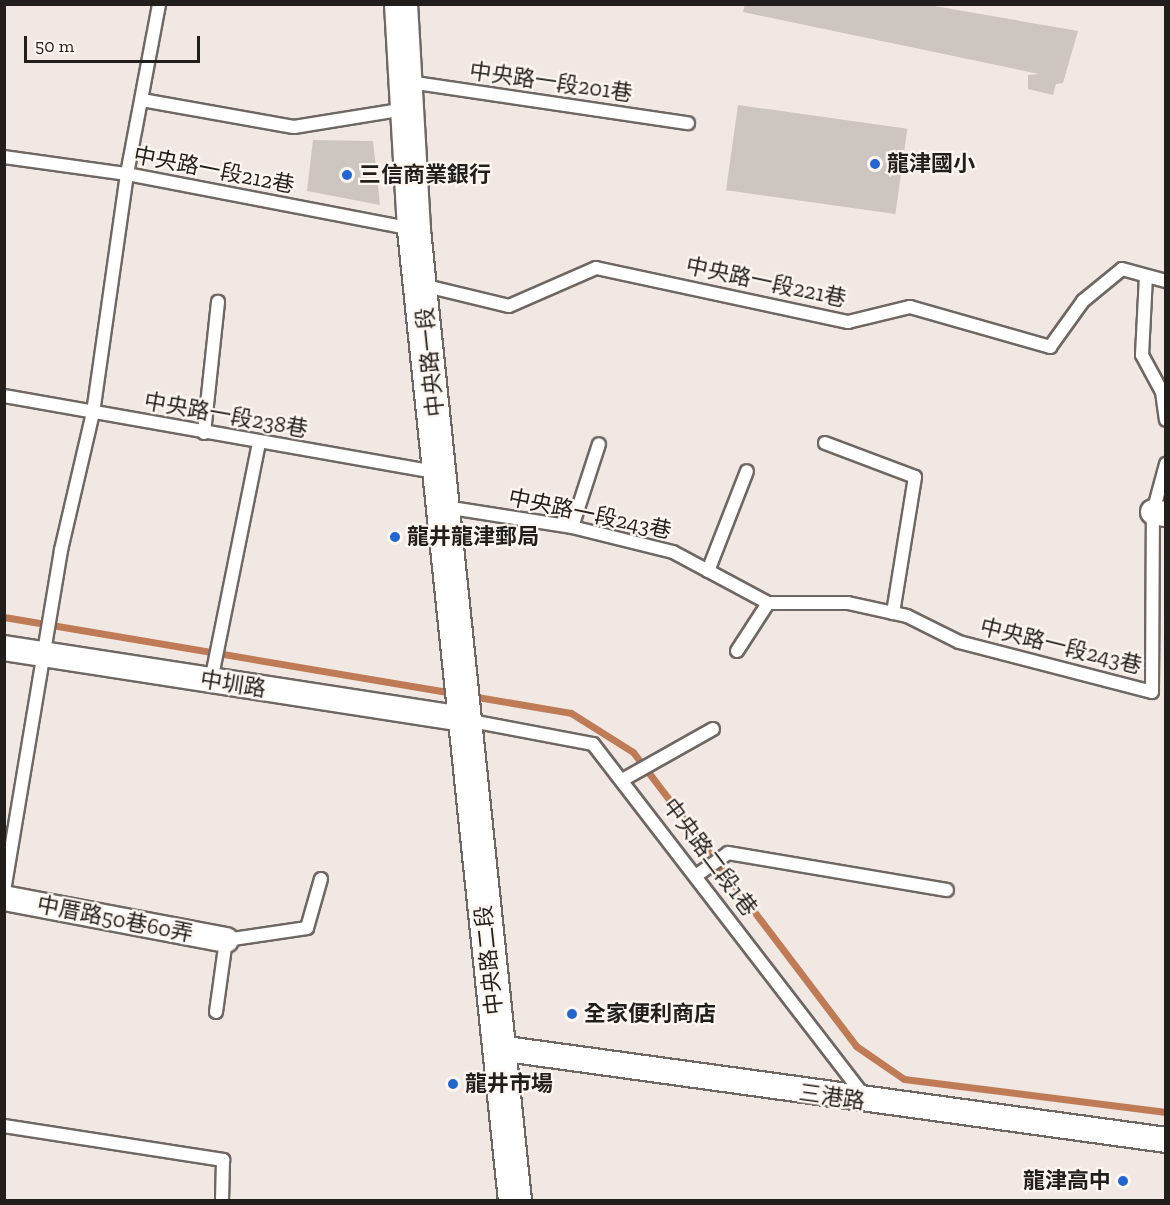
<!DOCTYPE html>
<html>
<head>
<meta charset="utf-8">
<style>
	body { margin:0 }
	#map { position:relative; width:1170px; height:1205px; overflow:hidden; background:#f1e8e4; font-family:"Zilla Slab","Noto Sans TC",serif }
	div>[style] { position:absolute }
	.stream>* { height:7px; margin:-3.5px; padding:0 3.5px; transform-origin:3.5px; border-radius:3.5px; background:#be7b55 }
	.building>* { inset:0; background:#cdc5c0; transform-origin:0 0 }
	.roads { filter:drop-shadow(2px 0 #6e6763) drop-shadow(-2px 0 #6e6763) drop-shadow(0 2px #6e6763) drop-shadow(0 -2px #6e6763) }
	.service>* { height:12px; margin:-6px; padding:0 6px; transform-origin:6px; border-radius:6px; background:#fff }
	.minor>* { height:24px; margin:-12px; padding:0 12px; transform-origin:12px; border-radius:12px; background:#fff }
	.tertiary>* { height:32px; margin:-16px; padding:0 16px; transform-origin:16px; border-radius:16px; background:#fff }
	.dots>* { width:16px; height:16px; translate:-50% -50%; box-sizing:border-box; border:3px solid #fef6f1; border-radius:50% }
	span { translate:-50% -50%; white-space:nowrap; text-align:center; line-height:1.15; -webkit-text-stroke:4.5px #fef6f1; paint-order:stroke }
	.street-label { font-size:22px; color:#211e1c }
	.poi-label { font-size:22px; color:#211e1c; font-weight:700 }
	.left { translate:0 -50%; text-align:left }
	.right { translate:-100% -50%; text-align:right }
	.frame { position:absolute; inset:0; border:6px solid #211e1c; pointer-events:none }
	.scale { position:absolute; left:24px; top:36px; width:176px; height:27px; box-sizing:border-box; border:3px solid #211e1c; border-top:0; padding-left:8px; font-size:18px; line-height:21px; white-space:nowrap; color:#211e1c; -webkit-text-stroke:4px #fef6f1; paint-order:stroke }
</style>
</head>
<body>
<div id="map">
	<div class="stream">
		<div style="left:4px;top:617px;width:457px;rotate:9.6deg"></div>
		<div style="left:471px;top:696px;width:101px;rotate:9.6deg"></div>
		<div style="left:571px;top:713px;width:73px;rotate:32.2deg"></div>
		<div style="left:633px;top:752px;width:369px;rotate:52.8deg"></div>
		<div style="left:856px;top:1046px;width:58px;rotate:34.5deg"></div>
		<div style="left:904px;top:1079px;width:264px;rotate:7.2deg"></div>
	</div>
	<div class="building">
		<div style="clip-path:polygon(745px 4px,923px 4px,1078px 31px,1063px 83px,1056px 84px,1053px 95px,1028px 89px,1028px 75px,1039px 74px,743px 12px)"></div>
		<div style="left:738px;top:105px;width:171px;height:86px;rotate:8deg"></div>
		<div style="clip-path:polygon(313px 140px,373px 141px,380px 205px,307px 191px)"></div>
	</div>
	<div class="roads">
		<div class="service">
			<div style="left:409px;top:82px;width:282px;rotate:8.4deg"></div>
			<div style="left:142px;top:100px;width:154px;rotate:10.1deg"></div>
			<div style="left:294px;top:127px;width:112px;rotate:-9.2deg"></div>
			<div style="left:4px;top:157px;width:124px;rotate:7.9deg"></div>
			<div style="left:127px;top:174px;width:291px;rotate:10.9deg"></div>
			<div style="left:1146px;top:276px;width:79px;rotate:92.9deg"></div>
			<div style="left:1142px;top:355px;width:42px;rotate:61.6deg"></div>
			<div style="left:1162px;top:392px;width:28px;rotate:82deg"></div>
			<div style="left:422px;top:285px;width:89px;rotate:13.6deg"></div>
			<div style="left:509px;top:306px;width:95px;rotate:-23.6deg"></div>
			<div style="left:596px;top:268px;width:258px;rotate:12.1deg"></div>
			<div style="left:848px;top:322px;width:64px;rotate:-13.6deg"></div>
			<div style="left:910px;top:307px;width:146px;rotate:15.9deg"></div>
			<div style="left:1050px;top:347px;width:57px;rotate:-54.3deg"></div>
			<div style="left:1083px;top:301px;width:50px;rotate:-39.4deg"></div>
			<div style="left:1122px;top:269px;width:46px;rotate:15.3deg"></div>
			<div style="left:4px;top:396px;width:443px;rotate:10deg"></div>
			<div style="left:204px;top:433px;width:132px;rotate:-83.9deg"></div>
			<div style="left:825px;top:443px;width:96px;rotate:20.7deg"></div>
			<div style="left:915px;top:477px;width:138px;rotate:99.2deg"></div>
			<div style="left:445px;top:507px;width:129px;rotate:8.9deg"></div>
			<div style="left:572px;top:527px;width:104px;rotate:13.9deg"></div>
			<div style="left:673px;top:552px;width:108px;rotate:28.2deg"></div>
			<div style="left:768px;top:603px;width:80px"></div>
			<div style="left:848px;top:603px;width:60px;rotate:12.4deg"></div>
			<div style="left:907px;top:616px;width:58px;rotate:26.6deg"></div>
			<div style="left:959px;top:642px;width:199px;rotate:14.5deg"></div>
			<div style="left:1152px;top:692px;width:180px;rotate:-89.7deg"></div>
			<div style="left:1153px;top:512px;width:50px;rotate:-74.8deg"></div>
			<div style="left:572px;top:527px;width:87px;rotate:-72deg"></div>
			<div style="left:708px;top:571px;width:107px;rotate:-68.7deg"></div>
			<div style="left:737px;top:651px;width:57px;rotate:-57.1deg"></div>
			<div style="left:211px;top:681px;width:243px;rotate:-78.6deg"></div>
			<div style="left:466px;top:720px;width:129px;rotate:10.7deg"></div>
			<div style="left:593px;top:744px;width:447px;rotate:52.4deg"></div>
			<div style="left:624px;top:779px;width:102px;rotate:-29.3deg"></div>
			<div style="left:697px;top:875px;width:38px;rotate:-35deg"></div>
			<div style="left:728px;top:853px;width:222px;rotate:9.6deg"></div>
			<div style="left:4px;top:891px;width:346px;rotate:-80.5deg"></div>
			<div style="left:61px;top:550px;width:141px;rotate:-76.9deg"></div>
			<div style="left:93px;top:413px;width:241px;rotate:-81.9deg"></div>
			<div style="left:127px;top:174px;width:173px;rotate:-79.3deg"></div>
			<div style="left:216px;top:1012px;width:73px;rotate:-82.1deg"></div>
			<div style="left:226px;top:940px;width:82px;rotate:-8.4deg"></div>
			<div style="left:307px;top:928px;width:51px;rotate:-74.1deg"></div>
			<div style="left:4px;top:1126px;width:222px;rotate:8.8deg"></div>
			<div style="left:223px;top:1160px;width:40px;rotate:91.4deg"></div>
		</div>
		<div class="minor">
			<div style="left:1153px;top:512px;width:13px;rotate:9deg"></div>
			<div style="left:4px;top:648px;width:463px;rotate:8.8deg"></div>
			<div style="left:4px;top:898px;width:226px;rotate:10.7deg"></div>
			<div style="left:499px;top:1048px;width:673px;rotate:7.85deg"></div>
		</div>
		<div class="tertiary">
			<div style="left:401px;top:4px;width:226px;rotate:86.7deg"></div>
			<div style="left:414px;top:230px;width:975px;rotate:84.06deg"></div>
		</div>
	</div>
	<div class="dots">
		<div style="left:875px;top:164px;background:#2266d1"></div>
		<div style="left:347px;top:175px;background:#2266d1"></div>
		<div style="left:395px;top:537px;background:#2266d1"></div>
		<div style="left:572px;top:1014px;background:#2266d1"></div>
		<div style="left:453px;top:1084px;background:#2266d1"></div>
		<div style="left:1123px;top:1181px;background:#2266d1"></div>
	</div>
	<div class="street-label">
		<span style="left:551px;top:82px;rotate:8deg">中央路一段201巷</span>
		<span style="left:214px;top:170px;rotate:11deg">中央路一段212巷</span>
		<span style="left:766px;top:282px;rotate:12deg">中央路一段221巷</span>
		<span style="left:430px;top:362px;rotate:-96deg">中央路一段</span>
		<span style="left:226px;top:415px;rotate:10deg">中央路一段238巷</span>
		<span style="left:590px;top:514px;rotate:12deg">中央路一段243巷</span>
		<span style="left:1061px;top:646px;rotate:14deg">中央路一段243巷</span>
		<span style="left:233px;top:684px;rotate:9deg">中圳路</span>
		<span style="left:710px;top:857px;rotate:53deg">中央路二段1巷</span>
		<span style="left:115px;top:919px;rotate:11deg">中厝路50巷60弄</span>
		<span style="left:489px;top:960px;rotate:-96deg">中央路二段</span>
		<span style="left:832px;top:1097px;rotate:8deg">三港路</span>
	</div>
	<div class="poi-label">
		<span class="left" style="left:887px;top:164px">龍津國小</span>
		<span class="left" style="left:359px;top:175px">三信商業銀行</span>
		<span class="left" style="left:407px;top:537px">龍井龍津郵局</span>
		<span class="left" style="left:584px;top:1014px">全家便利商店</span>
		<span class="left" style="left:465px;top:1084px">龍井市場</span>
		<span class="right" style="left:1111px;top:1181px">龍津高中</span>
	</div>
	<div class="frame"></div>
	<div class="scale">50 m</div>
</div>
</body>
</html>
